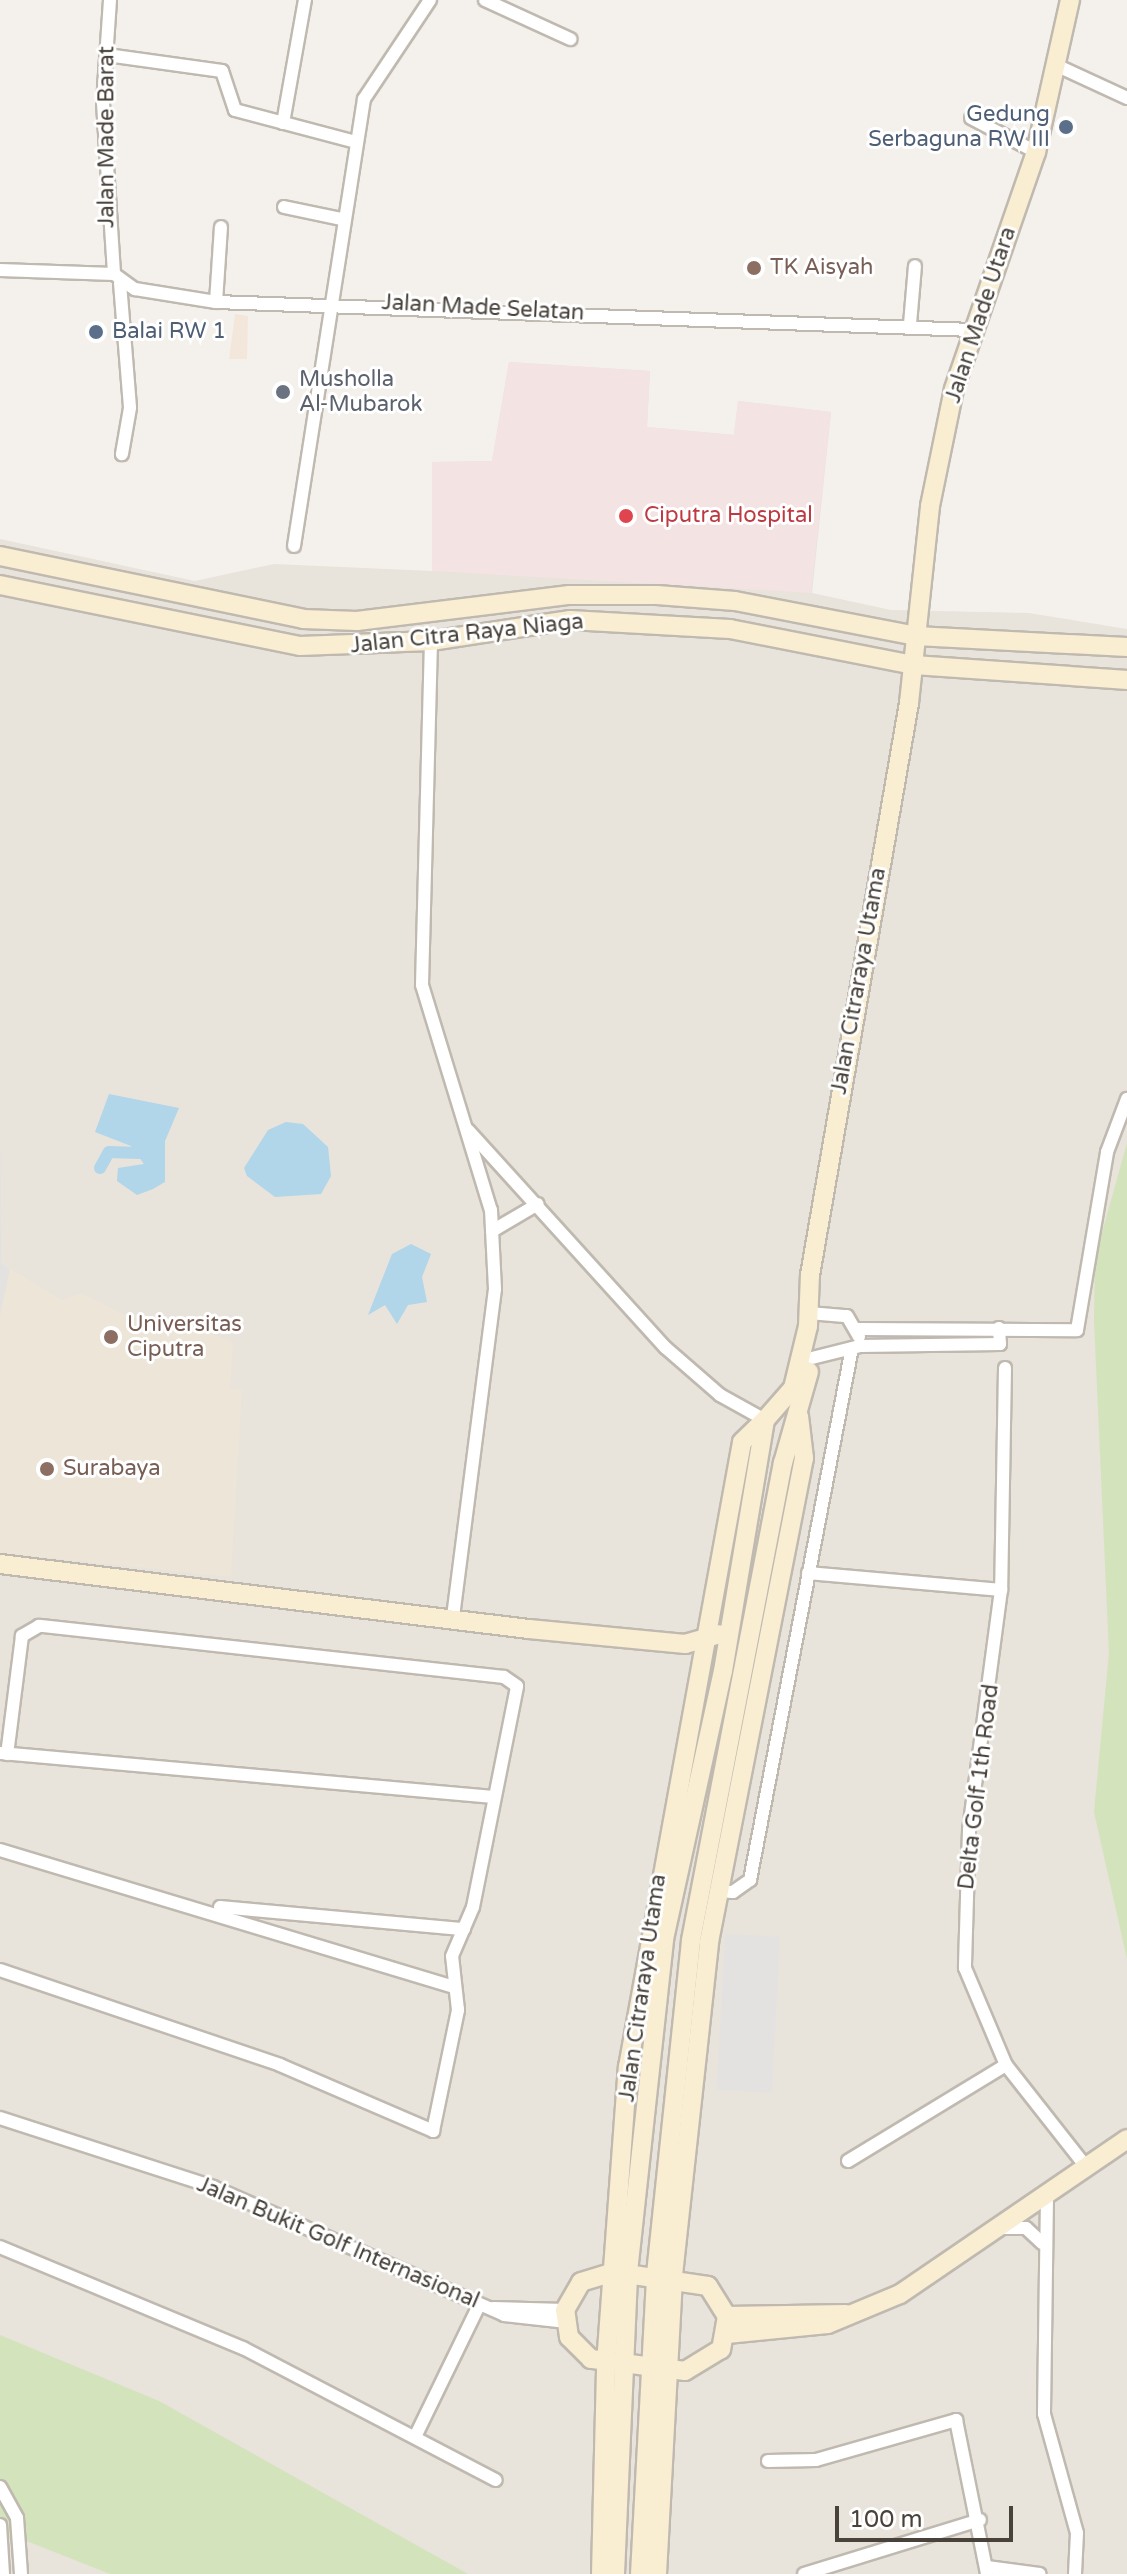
<!DOCTYPE html>
<html>
<head>
<meta charset="utf-8">
<style>
	body { margin:0 }
	#map { position:relative; width:1127px; height:2574px; overflow:hidden; background:#f4f1ec; font-family:"Varela Round",sans-serif }
	div>[style] { position:absolute }
	.residential>* { inset:0; background:#e8e3db }
	.commercial>* { inset:0; background:#f3e7db }
	.education>* { inset:0; background:#ece5d8 }
	.medical>* { inset:0; background:#f3e3e2 }
	.green>* { inset:0; background:#d3e3bb }
	.parking>* { inset:0; background:#e4e2e0; transform-origin:0 0 }
	.water>* { inset:0; background:#b1d5e9 }
	.canal>* { height:12px; margin:-6px; padding:0 6px; transform-origin:6px; border-radius:6px; background:#b1d5e9 }
	.roads { filter:drop-shadow(2px 0 #bfb9b0) drop-shadow(-2px 0 #bfb9b0) drop-shadow(0 2px #bfb9b0) drop-shadow(0 -2px #bfb9b0) }
	.street>* { height:12px; margin:-6px; padding:0 6px; transform-origin:6px; border-radius:6px; background:#fff }
	.secondary>* { height:18px; margin:-9px; padding:0 9px; transform-origin:9px; border-radius:9px; background:#f9edd2 }
	.dots>* { width:22px; height:22px; translate:-50% -50%; box-sizing:border-box; border:4px solid #fff; border-radius:50% }
	span { translate:-50% -50%; white-space:nowrap; text-align:center; line-height:1.15; -webkit-text-stroke:6px #fff; paint-order:stroke }
	.service-label { font-size:22px; color:#4e5e75 }
	.right { translate:-100% -50%; text-align:right }
	.left { translate:0 -50%; text-align:left }
	.street-label { font-size:22px; color:#48423b }
	.education-label { font-size:22px; color:#785e54 }
	.worship-label { font-size:22px; color:#5b616d }
	.health-label { font-size:22px; color:#be3a42 }
	.scale { position:absolute; left:835px; top:2506px; width:178px; height:36px; box-sizing:border-box; border:4px solid #48423b; border-top:0; padding-left:10px; font-size:24px; line-height:28px; white-space:nowrap; color:#48423b; -webkit-text-stroke:6px #fff; paint-order:stroke }
</style>
</head>
<body>
<div id="map">
	<div class="residential">
		<div style="clip-path:polygon(509px 362px,650px 371px,647px 427px,734px 435px,738px 401px,831px 412px,812px 593px,891px 610px,1029px 613px,1127px 629px,1127px 2574px,0 2574px,0 539px,195px 581px,274px 564px,432px 571px,432px 462px,492px 461px)"></div>
	</div>
	<div class="commercial">
		<div style="clip-path:polygon(235px 314px,248px 316px,247px 359px,229px 359px)"></div>
	</div>
	<div class="education">
		<div style="clip-path:polygon(0 1090px,3px 1264px,62px 1300px,81px 1293px,160px 1332px,163px 1323px,186px 1324px,233px 1342px,230px 1389px,242px 1390px,231px 1577px,0 1553px)"></div>
	</div>
	<div class="medical">
		<div style="clip-path:polygon(509px 362px,650px 371px,647px 427px,734px 435px,738px 401px,831px 412px,811px 593px,432px 571px,432px 462px,492px 461px)"></div>
	</div>
	<div class="green">
		<div style="clip-path:polygon(1127px 1143px,1127px 1959px,1094px 1812px,1109px 1653px,1094px 1320px,1095px 1258px)"></div>
		<div style="clip-path:polygon(0 2335px,159px 2401px,468px 2574px,110px 2574px,19px 2538px,0 2541px)"></div>
	</div>
	<div class="parking">
		<div style="clip-path:polygon(0 1090px,2px 1264px,10px 1269px,0 1315px)"></div>
		<div style="left:725px;top:1934px;width:55px;height:156px;rotate:3deg"></div>
	</div>
	<div class="water">
		<div style="clip-path:polygon(109px 1094px,179px 1108px,165px 1141px,165px 1182px,153px 1189px,137px 1195px,117px 1181px,118px 1168px,144px 1164px,131px 1146px,95px 1132px)"></div>
		<div style="clip-path:polygon(286px 1122px,303px 1124px,328px 1147px,331px 1176px,321px 1194px,275px 1197px,247px 1176px,244px 1168px,268px 1130px)"></div>
		<div style="clip-path:polygon(411px 1244px,431px 1254px,422px 1277px,427px 1302px,408px 1305px,397px 1324px,385px 1305px,368px 1315px,392px 1254px)"></div>
	</div>
	<div class="canal">
		<div style="left:100px;top:1168px;width:18px;rotate:-61deg"></div>
		<div style="left:109px;top:1152px;width:30px;rotate:2deg"></div>
	</div>
	<div class="roads">
		<div class="street">
			<div style="left:110px;top:0;width:103px;rotate:93.9deg"></div>
			<div style="left:103px;top:103px;width:171px;rotate:86.3deg"></div>
			<div style="left:485px;top:0;width:94px;rotate:24.6deg"></div>
			<div style="left:107px;top:55px;width:116px;rotate:7.9deg"></div>
			<div style="left:222px;top:71px;width:41px;rotate:71.6deg"></div>
			<div style="left:235px;top:110px;width:125px;rotate:14.8deg"></div>
			<div style="left:1060px;top:67px;width:74px;rotate:24.8deg"></div>
			<div style="left:971px;top:118px;width:73px;rotate:27.6deg"></div>
			<div style="left:283px;top:123px;width:125px;rotate:-79.9deg"></div>
			<div style="left:284px;top:207px;width:58px;rotate:11.9deg"></div>
			<div style="left:0;top:270px;width:114px;rotate:2deg"></div>
			<div style="left:114px;top:274px;width:26px;rotate:36deg"></div>
			<div style="left:135px;top:289px;width:82px;rotate:9.1deg"></div>
			<div style="left:216px;top:302px;width:758px;rotate:2.12deg"></div>
			<div style="left:120px;top:283px;width:125px;rotate:85.4deg"></div>
			<div style="left:130px;top:408px;width:47px;rotate:99.9deg"></div>
			<div style="left:216px;top:302px;width:75px;rotate:-86.2deg"></div>
			<div style="left:910px;top:324px;width:58px;rotate:-85.1deg"></div>
			<div style="left:294px;top:546px;width:452px;rotate:-81.1deg"></div>
			<div style="left:364px;top:99px;width:119px;rotate:-56.3deg"></div>
			<div style="left:431px;top:641px;width:344px;rotate:91.5deg"></div>
			<div style="left:422px;top:985px;width:235px;rotate:73deg"></div>
			<div style="left:491px;top:1210px;width:79px;rotate:87.1deg"></div>
			<div style="left:495px;top:1289px;width:333px;rotate:97.3deg"></div>
			<div style="left:468px;top:1130px;width:294px;rotate:47.8deg"></div>
			<div style="left:666px;top:1348px;width:72px;rotate:41deg"></div>
			<div style="left:720px;top:1395px;width:51px;rotate:29.1deg"></div>
			<div style="left:492px;top:1231px;width:53px;rotate:-30.4deg"></div>
			<div style="left:809px;top:1313px;width:38px;rotate:5deg"></div>
			<div style="left:847px;top:1316px;width:24px;rotate:60deg"></div>
			<div style="left:858px;top:1329px;width:219px;rotate:0.3deg"></div>
			<div style="left:1077px;top:1330px;width:181px;rotate:-80.4deg"></div>
			<div style="left:1107px;top:1152px;width:57px;rotate:-69.3deg"></div>
			<div style="left:812px;top:1358px;width:49px;rotate:-14deg"></div>
			<div style="left:860px;top:1346px;width:140px;rotate:-0.8deg"></div>
			<div style="left:1000px;top:1344px;width:16px;rotate:-94deg"></div>
			<div style="left:1005px;top:1368px;width:222px;rotate:91deg"></div>
			<div style="left:1001px;top:1590px;width:242px;rotate:97.6deg"></div>
			<div style="left:969px;top:1830px;width:138px;rotate:91.7deg"></div>
			<div style="left:965px;top:1968px;width:105px;rotate:67.1deg"></div>
			<div style="left:1006px;top:2065px;width:131px;rotate:51.8deg"></div>
			<div style="left:808px;top:1573px;width:194px;rotate:5deg"></div>
			<div style="left:0;top:1753px;width:495px;rotate:5.1deg"></div>
			<div style="left:0;top:1850px;width:475px;rotate:16.8deg"></div>
			<div style="left:717px;top:1891px;width:16px;rotate:4deg"></div>
			<div style="left:733px;top:1892px;width:21px;rotate:-35deg"></div>
			<div style="left:750px;top:1880px;width:537px;rotate:-79.15deg"></div>
			<div style="left:220px;top:1907px;width:245px;rotate:5.2deg"></div>
			<div style="left:0;top:1970px;width:296px;rotate:18.7deg"></div>
			<div style="left:280px;top:2065px;width:167px;rotate:23.3deg"></div>
			<div style="left:433px;top:2131px;width:124px;rotate:-78.3deg"></div>
			<div style="left:458px;top:2010px;width:54px;rotate:-96.3deg"></div>
			<div style="left:452px;top:1956px;width:53px;rotate:-66.8deg"></div>
			<div style="left:473px;top:1907px;width:225px;rotate:-78.7deg"></div>
			<div style="left:517px;top:1686px;width:16px;rotate:-145deg"></div>
			<div style="left:504px;top:1677px;width:468px;rotate:-173.7deg"></div>
			<div style="left:39px;top:1626px;width:20px;rotate:150deg"></div>
			<div style="left:22px;top:1636px;width:119px;rotate:97.2deg"></div>
			<div style="left:0;top:2118px;width:224px;rotate:17.9deg"></div>
			<div style="left:213px;top:2187px;width:318px;rotate:23.7deg"></div>
			<div style="left:504px;top:2315px;width:61px;rotate:6.5deg"></div>
			<div style="left:848px;top:2161px;width:185px;rotate:-31.3deg"></div>
			<div style="left:1047px;top:2197px;width:217px;rotate:90.8deg"></div>
			<div style="left:1044px;top:2414px;width:123px;rotate:74.5deg"></div>
			<div style="left:1077px;top:2533px;width:41px;rotate:92.8deg"></div>
			<div style="left:1004px;top:2228px;width:22px"></div>
			<div style="left:1026px;top:2228px;width:22px;rotate:43deg"></div>
			<div style="left:0;top:2247px;width:263px;rotate:22.6deg"></div>
			<div style="left:243px;top:2348px;width:285px;rotate:27.6deg"></div>
			<div style="left:493px;top:2308px;width:72px;rotate:1.6deg"></div>
			<div style="left:415px;top:2437px;width:147px;rotate:-64.1deg"></div>
			<div style="left:768px;top:2461px;width:48px;rotate:-1.2deg"></div>
			<div style="left:816px;top:2460px;width:146px;rotate:-15.9deg"></div>
			<div style="left:956px;top:2420px;width:157px;rotate:78.6deg"></div>
			<div style="left:0;top:2487px;width:35px;rotate:61deg"></div>
			<div style="left:17px;top:2518px;width:56px;rotate:85.9deg"></div>
			<div style="left:0;top:2525px;width:49px;rotate:86.5deg"></div>
			<div style="left:987px;top:2567px;width:53px;rotate:7.5deg"></div>
			<div style="left:804px;top:2574px;width:184px;rotate:-17.1deg"></div>
		</div>
		<div class="secondary">
			<div style="left:0;top:556px;width:309px;rotate:11.7deg"></div>
			<div style="left:303px;top:619px;width:54px;rotate:2.1deg"></div>
			<div style="left:357px;top:621px;width:214px;rotate:-7deg"></div>
			<div style="left:569px;top:595px;width:88px"></div>
			<div style="left:657px;top:595px;width:78px;rotate:4.4deg"></div>
			<div style="left:735px;top:601px;width:184px;rotate:10.9deg"></div>
			<div style="left:916px;top:636px;width:211px;rotate:3deg"></div>
			<div style="left:0;top:585px;width:306px;rotate:11.5deg"></div>
			<div style="left:300px;top:646px;width:131px;rotate:-2.2deg"></div>
			<div style="left:431px;top:641px;width:141px;rotate:-8.6deg"></div>
			<div style="left:570px;top:620px;width:160px;rotate:3.2deg"></div>
			<div style="left:730px;top:629px;width:187px;rotate:11.1deg"></div>
			<div style="left:914px;top:665px;width:214px;rotate:4deg"></div>
			<div style="left:0;top:1564px;width:533px;rotate:7.01deg"></div>
			<div style="left:529px;top:1629px;width:157px;rotate:5.5deg"></div>
			<div style="left:685px;top:1644px;width:35px;rotate:-16deg"></div>
			<div style="left:613px;top:2272px;width:96px;rotate:8.4deg"></div>
			<div style="left:708px;top:2286px;width:36px;rotate:58deg"></div>
			<div style="left:727px;top:2316px;width:34px;rotate:100deg"></div>
			<div style="left:721px;top:2349px;width:42px;rotate:148.6deg"></div>
			<div style="left:685px;top:2371px;width:95px;rotate:-172.7deg"></div>
			<div style="left:591px;top:2359px;width:31px;rotate:-135deg"></div>
			<div style="left:569px;top:2337px;width:27px;rotate:-98deg"></div>
			<div style="left:565px;top:2310px;width:32px;rotate:-60deg"></div>
			<div style="left:581px;top:2282px;width:34px;rotate:-17deg"></div>
			<div style="left:727px;top:2316px;width:119px;rotate:-1deg"></div>
			<div style="left:727px;top:2334px;width:101px;rotate:-5.7deg"></div>
			<div style="left:828px;top:2324px;width:78px;rotate:-22.6deg"></div>
			<div style="left:900px;top:2294px;width:275px;rotate:-34.3deg"></div>
			<div style="left:601px;top:2574px;width:210px;rotate:-88.6deg"></div>
			<div style="left:606px;top:2364px;width:298px;rotate:-85.8deg"></div>
			<div style="left:628px;top:2067px;width:635px;rotate:-79.66deg"></div>
			<div style="left:742px;top:1442px;width:32px;rotate:-44deg"></div>
			<div style="left:615px;top:2574px;width:302px;rotate:-87.5deg"></div>
			<div style="left:628px;top:2272px;width:335px;rotate:-83.8deg"></div>
			<div style="left:664px;top:1939px;width:274px;rotate:-77.6deg"></div>
			<div style="left:723px;top:1671px;width:254px;rotate:-80.5deg"></div>
			<div style="left:765px;top:1420px;width:43px;rotate:-48.8deg"></div>
			<div style="left:793px;top:1388px;width:64px;rotate:-76.4deg"></div>
			<div style="left:808px;top:1326px;width:51px;rotate:-87.8deg"></div>
			<div style="left:810px;top:1275px;width:581px;rotate:-80.18deg"></div>
			<div style="left:909px;top:703px;width:198px;rotate:-83.9deg"></div>
			<div style="left:930px;top:506px;width:119px;rotate:-78.4deg"></div>
			<div style="left:954px;top:389px;width:251px;rotate:-70.9deg"></div>
			<div style="left:1036px;top:152px;width:156px;rotate:-77.4deg"></div>
			<div style="left:640px;top:2574px;width:300px;rotate:-86.9deg"></div>
			<div style="left:656px;top:2274px;width:336px;rotate:-84deg"></div>
			<div style="left:691px;top:1940px;width:486px;rotate:-79.1deg"></div>
			<div style="left:783px;top:1463px;width:95px;rotate:-74.1deg"></div>
			<div style="left:657px;top:2574px;width:299px;rotate:-86.9deg"></div>
			<div style="left:673px;top:2275px;width:335px;rotate:-83.8deg"></div>
			<div style="left:709px;top:1942px;width:493px;rotate:-78.9deg"></div>
			<div style="left:804px;top:1458px;width:42px;rotate:-96.8deg"></div>
		</div>
	</div>
	<div class="dots">
		<div style="left:1066px;top:127px;background:#5c6f8a"></div>
		<div style="left:754px;top:268px;background:#8d6e63"></div>
		<div style="left:96px;top:332px;background:#5c6f8a"></div>
		<div style="left:283px;top:392px;background:#6b7280"></div>
		<div style="left:626px;top:516px;background:#e0444e"></div>
		<div style="left:111px;top:1337px;background:#8d6e63"></div>
		<div style="left:47px;top:1469px;background:#8d6e63"></div>
	</div>
	<div class="service-label">
		<span class="right" style="left:1050px;top:127px">Gedung<br>Serbaguna RW III</span>
		<span class="left" style="left:112px;top:332px">Balai RW 1</span>
	</div>
	<div class="street-label">
		<span style="left:107px;top:137px;rotate:-90deg">Jalan Made Barat</span>
		<span style="left:483px;top:308px;rotate:3deg">Jalan Made Selatan</span>
		<span style="left:981px;top:315px;rotate:-72deg">Jalan Made Utara</span>
		<span style="left:467px;top:634px;rotate:-6deg">Jalan Citra Raya Niaga</span>
		<span style="left:859px;top:981px;rotate:-80deg">Jalan Citraraya Utama</span>
		<span style="left:979px;top:1787px;rotate:-83deg">Delta Golf 1th Road</span>
		<span style="left:643px;top:1988px;rotate:-82deg">Jalan Citraraya Utama</span>
		<span style="left:338px;top:2243px;rotate:23deg">Jalan Bukit Golf Internasional</span>
	</div>
	<div class="education-label">
		<span class="left" style="left:770px;top:268px">TK Aisyah</span>
		<span class="left" style="left:127px;top:1337px">Universitas<br>Ciputra</span>
		<span class="left" style="left:63px;top:1469px">Surabaya</span>
	</div>
	<div class="worship-label">
		<span class="left" style="left:299px;top:392px">Musholla<br>Al-Mubarok</span>
	</div>
	<div class="health-label">
		<span class="left" style="left:644px;top:516px">Ciputra Hospital</span>
	</div>
	<div class="scale">100 m</div>
</div>
</body>
</html>
